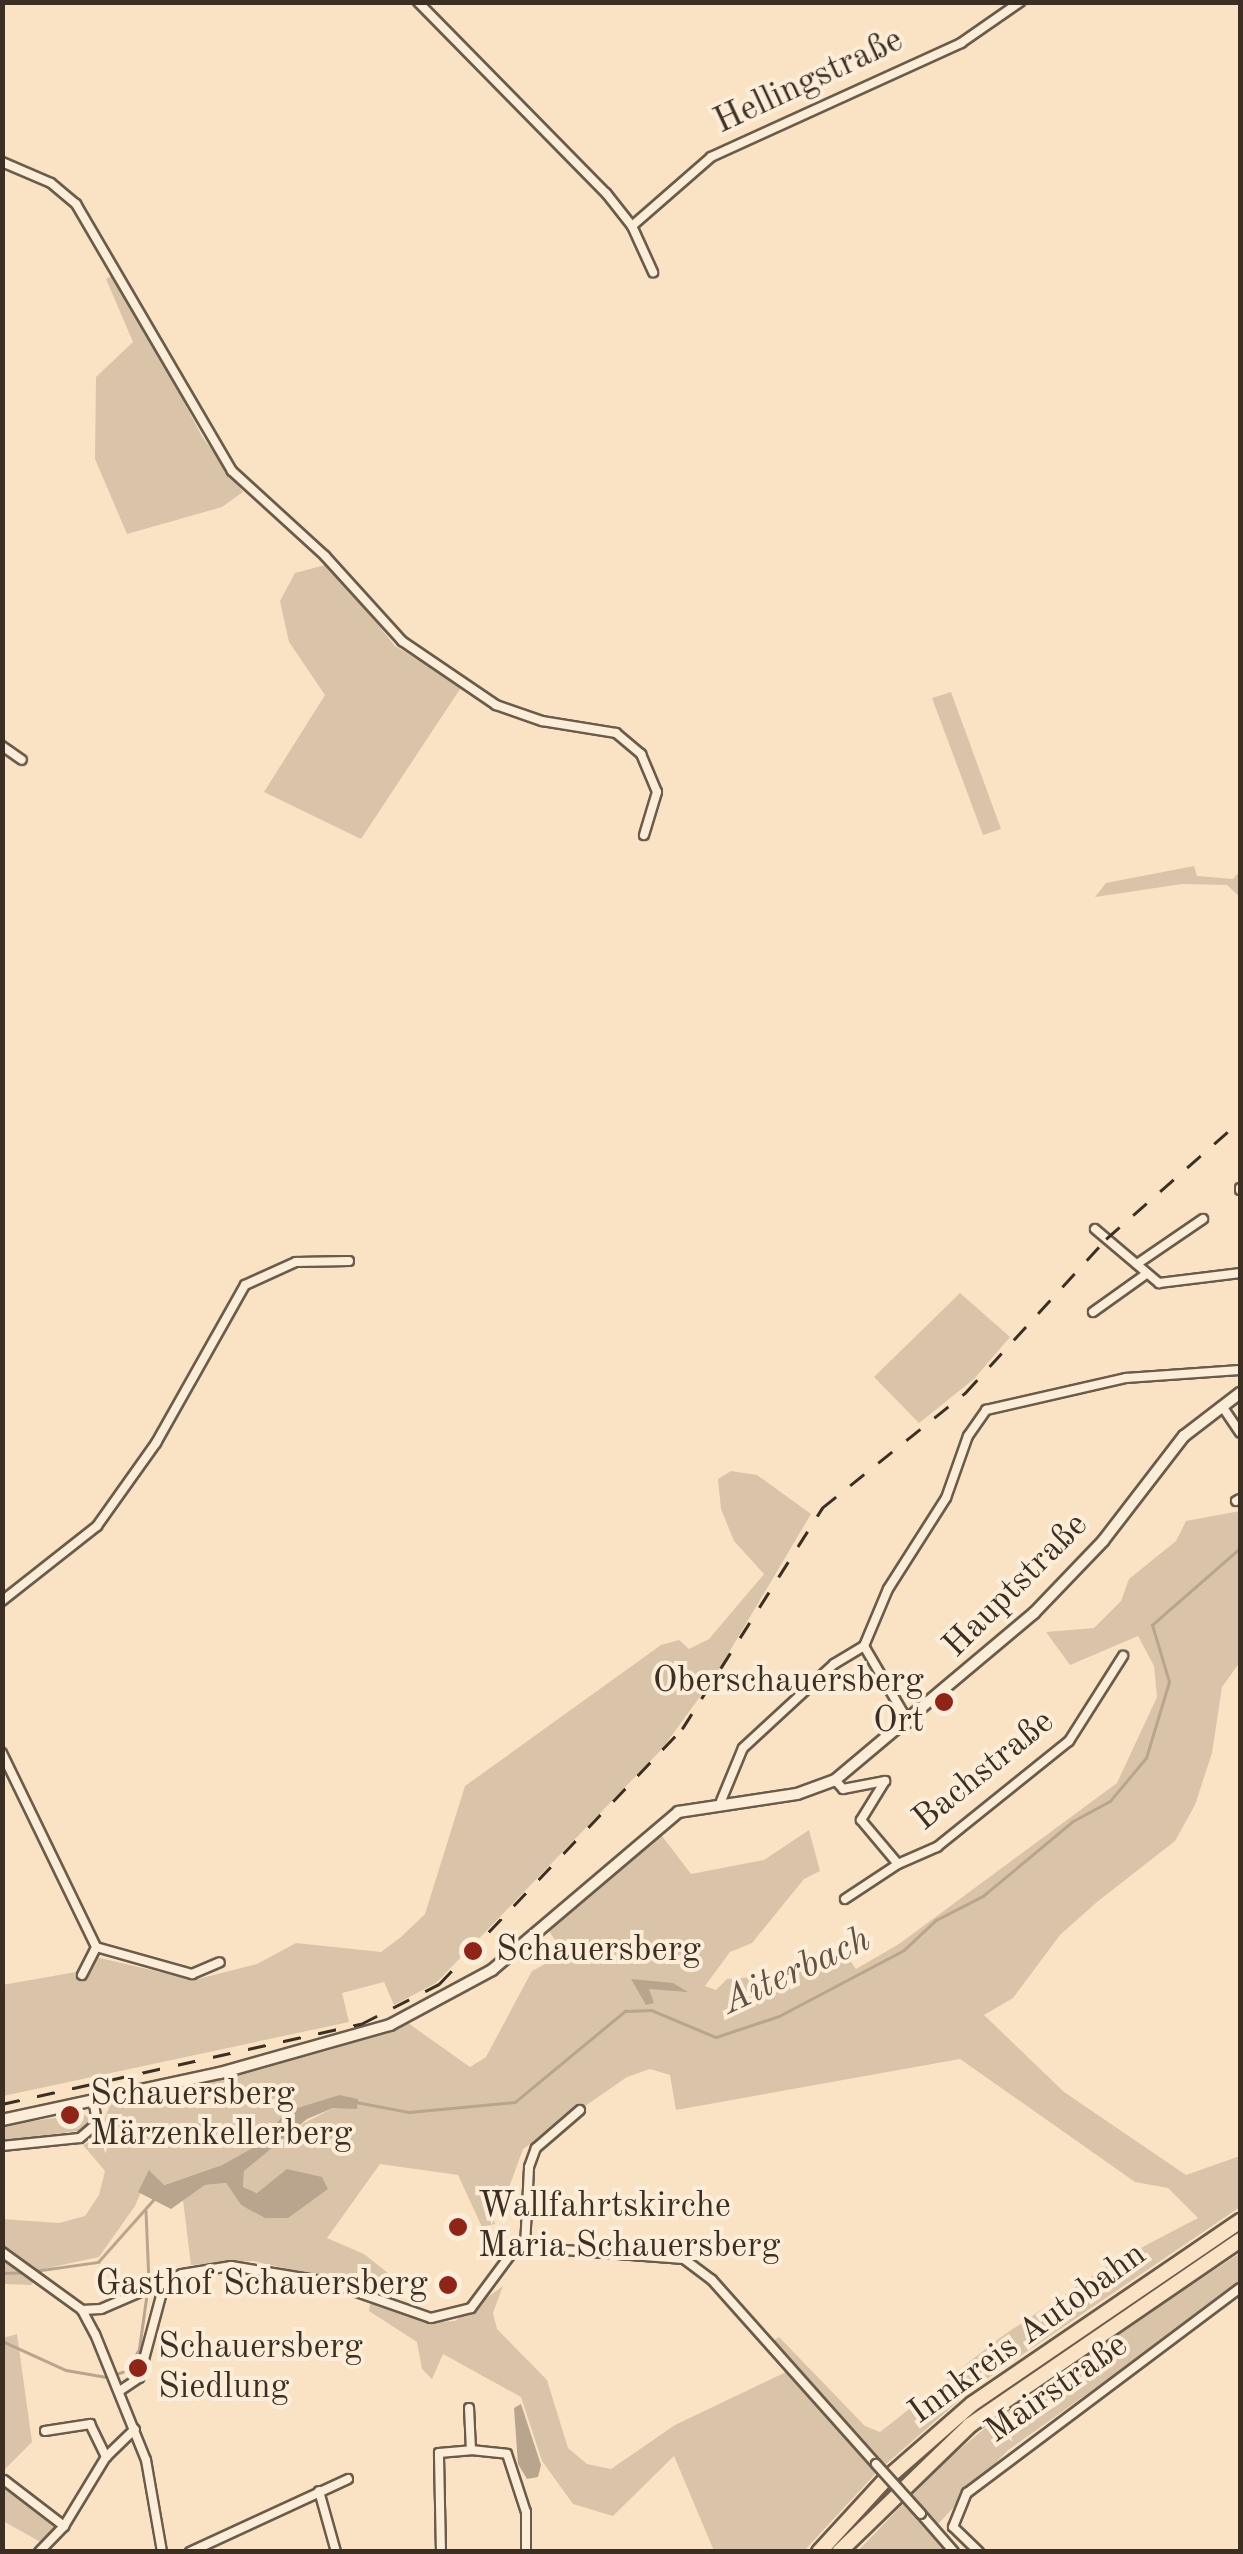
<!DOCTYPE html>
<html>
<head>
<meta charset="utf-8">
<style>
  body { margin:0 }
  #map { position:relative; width:1243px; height:2554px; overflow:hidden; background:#fae3c4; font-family:"Old Standard TT",serif }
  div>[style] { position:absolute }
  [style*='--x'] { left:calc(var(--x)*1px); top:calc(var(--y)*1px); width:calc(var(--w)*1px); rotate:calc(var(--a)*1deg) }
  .green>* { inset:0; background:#dac4a9 }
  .water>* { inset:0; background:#b9a58d }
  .stream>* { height:2.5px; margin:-1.25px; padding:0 1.25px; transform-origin:1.25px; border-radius:1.25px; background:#b9a58d }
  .roads { filter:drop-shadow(2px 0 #6b5b4b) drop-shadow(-2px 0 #6b5b4b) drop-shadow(0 2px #6b5b4b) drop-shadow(0 -2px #6b5b4b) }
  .minor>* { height:8px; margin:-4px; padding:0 4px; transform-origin:4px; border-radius:4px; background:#fcedd9 }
  .secondary>* { height:10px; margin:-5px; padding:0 5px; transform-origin:5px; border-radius:5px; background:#fcedd9 }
  .motorway>* { height:14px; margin:-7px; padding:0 7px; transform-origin:7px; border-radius:7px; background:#fae3c4 }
  .rail>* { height:2.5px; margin-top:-1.25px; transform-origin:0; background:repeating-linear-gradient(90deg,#3b2e23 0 18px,transparent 0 36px) }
  .bridges { filter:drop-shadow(2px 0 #6b5b4b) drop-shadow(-2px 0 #6b5b4b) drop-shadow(0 2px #6b5b4b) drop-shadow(0 -2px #6b5b4b) }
  .minor-bridge>* { height:8px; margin:-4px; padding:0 4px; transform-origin:4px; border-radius:4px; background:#fcedd9 }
  .dots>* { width:28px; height:28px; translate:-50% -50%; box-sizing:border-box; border:5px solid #fcedd9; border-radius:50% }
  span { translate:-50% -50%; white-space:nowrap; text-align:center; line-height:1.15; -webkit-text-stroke:8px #fcedd9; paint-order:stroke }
  .street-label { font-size:35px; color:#3b2e23 }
  .poi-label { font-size:35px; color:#3b2e23 }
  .right { translate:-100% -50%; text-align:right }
  .left { translate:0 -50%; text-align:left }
  .water-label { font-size:38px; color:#615243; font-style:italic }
  .frame { position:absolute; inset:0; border:5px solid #3b2e23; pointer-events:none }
</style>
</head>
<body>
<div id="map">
  <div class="green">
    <div style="clip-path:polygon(115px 274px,203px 438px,243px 492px,222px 507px,127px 534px,95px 459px,96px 377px,133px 342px,106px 279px)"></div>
    <div style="clip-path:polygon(329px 564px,395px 646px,462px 686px,361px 839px,264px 792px,325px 695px,289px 642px,280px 601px,295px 573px)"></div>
    <div style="clip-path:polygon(951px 692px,1001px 829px,983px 835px,932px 698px)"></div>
    <div style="clip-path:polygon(1194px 866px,1197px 876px,1233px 879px,1240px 871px,1240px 897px,1227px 885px,1182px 884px,1095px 897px,1106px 883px)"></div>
    <div style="clip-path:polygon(960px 1293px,1010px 1337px,974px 1379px,919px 1423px,874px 1377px)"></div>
    <div style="clip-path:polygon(731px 1471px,757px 1475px,811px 1514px,715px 1676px,662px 1749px,436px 1983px,394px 2005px,384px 1982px,342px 1993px,349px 2022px,3px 2096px,2px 1985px,76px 1972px,85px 1976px,96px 1957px,194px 1980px,257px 1964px,296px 1943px,381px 1952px,401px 1937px,425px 1914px,465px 1786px,661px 1645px,679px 1640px,689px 1649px,709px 1639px,764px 1574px,734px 1541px,721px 1509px,718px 1479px)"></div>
    <div style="clip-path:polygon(1240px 1511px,1240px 1662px,1222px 1687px,1212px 1753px,1195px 1805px,1175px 1841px,1097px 1902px,1060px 1935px,1013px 1998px,984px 2015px,1064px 2092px,1186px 2175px,1240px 2156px,1240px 2207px,972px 2389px,885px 2465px,773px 2341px,779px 2337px,865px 2426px,880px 2432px,1001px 2337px,1110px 2264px,1198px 2218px,1168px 2188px,1135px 2182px,960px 2059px,676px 2110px,670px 2075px,650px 2069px,627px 2077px,523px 2149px,507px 2193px,490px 2201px,495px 2224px,482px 2227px,458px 2175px,380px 2164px,327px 2238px,364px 2254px,393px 2277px,388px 2292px,253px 2261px,191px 2265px,183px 2200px,205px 2185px,226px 2183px,241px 2205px,328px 2189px,321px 2177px,258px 2193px,243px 2187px,244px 2171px,283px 2134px,333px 2108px,339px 2095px,287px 2111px,258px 2145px,222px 2165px,163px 2185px,150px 2171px,135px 2206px,99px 2257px,43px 2269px,31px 2285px,3px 2284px,2px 2219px,59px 2223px,85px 2216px,99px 2195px,105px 2171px,83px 2145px,98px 2138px,110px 2104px,330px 2050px,408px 2023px,470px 2067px,486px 2057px,532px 1971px,564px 1954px,549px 1931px,659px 1832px,691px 1874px,764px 1860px,809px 1830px,820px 1871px,804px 1879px,752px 1943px,730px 1952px,705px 1986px,716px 1990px,727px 1979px,779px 1975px,843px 1950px,856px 1969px,899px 1944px,1117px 1783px,1157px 1697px,1154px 1666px,1138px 1636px,1070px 1665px,1046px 1632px,1094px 1628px,1121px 1601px,1129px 1579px,1176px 1541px,1186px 1521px)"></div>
    <div style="clip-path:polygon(84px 2114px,91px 2121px,85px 2130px,3px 2141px,3px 2125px)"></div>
    <div style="clip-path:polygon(1240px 2253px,1240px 2285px,1007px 2451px,938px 2524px,909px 2491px,1030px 2391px)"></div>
    <div style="clip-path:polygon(503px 2286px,493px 2313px,497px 2329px,547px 2380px,568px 2448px,587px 2464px,611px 2469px,675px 2425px,788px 2371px,877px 2472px,804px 2551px,714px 2551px,674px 2456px,613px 2516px,573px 2504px,542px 2461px,521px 2397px,443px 2354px,432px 2379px,422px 2369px,417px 2342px,369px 2311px,371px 2299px,437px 2322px,455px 2321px)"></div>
    <div style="clip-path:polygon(17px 2334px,32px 2442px,3px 2471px,3px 2338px)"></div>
    <div style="clip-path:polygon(2px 2482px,56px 2526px,44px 2544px,3px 2521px)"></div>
    <div style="clip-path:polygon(904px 2503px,949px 2551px,858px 2551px)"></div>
  </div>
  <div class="water">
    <div style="clip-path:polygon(631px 1979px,673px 1983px,688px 1992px,649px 1989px,654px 2003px,646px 2005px)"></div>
    <div style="clip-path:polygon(339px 2095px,358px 2099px,357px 2109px,333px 2108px,307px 2119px,244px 2171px,243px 2187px,257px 2193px,287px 2169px,322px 2177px,328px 2189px,288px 2218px,265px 2218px,241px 2205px,226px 2183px,205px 2185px,171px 2209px,138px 2192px,149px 2170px,164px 2185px,222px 2165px,258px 2145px,287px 2111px)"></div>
    <div style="clip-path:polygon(521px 2404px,541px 2465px,538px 2477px,527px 2479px,518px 2464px,514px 2408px)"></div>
  </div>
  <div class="stream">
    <div style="--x:356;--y:2102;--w:54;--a:10.7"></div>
    <div style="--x:409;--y:2112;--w:106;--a:-5.4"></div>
    <div style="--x:515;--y:2102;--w:143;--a:-39.6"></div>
    <div style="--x:625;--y:2011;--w:26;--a:-2"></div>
    <div style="--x:651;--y:2010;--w:70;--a:22.6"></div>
    <div style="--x:716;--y:2037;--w:66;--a:-18.4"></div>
    <div style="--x:779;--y:2016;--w:141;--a:-27.8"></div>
    <div style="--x:904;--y:1950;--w:44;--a:-43.2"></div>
    <div style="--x:936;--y:1920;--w:53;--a:-27.1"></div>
    <div style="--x:983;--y:1896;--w:117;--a:-39.8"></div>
    <div style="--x:1073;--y:1821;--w:42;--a:-28.4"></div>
    <div style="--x:1110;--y:1801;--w:56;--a:-50.1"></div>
    <div style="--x:1146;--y:1758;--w:79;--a:-73.2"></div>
    <div style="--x:1169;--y:1682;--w:59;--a:-106.6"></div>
    <div style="--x:1152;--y:1625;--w:117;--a:-41.2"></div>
    <div style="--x:146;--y:2211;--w:72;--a:87.6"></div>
    <div style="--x:34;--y:2271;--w:65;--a:-8"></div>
    <div style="--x:98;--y:2262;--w:86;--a:-48.3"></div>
    <div style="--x:2;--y:2273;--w:24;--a:-2"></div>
    <div style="--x:2;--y:2341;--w:70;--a:24.4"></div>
    <div style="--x:66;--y:2370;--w:42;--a:9.7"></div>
    <div style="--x:107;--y:2377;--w:20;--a:-18"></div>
    <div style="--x:126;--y:2371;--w:26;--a:-59"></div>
    <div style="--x:139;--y:2349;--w:59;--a:-82.1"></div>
  </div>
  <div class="roads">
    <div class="minor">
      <div style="--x:418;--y:2;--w:268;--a:45.5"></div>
      <div style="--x:606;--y:193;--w:42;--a:51.8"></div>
      <div style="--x:632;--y:226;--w:51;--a:65.5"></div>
      <div style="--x:2;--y:162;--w:53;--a:23.2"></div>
      <div style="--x:51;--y:183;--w:33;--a:40"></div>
      <div style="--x:76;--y:204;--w:309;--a:59.7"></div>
      <div style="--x:232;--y:471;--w:126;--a:42.4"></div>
      <div style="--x:325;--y:556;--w:115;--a:47.8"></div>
      <div style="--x:402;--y:641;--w:114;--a:34.2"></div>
      <div style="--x:496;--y:705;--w:49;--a:19.2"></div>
      <div style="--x:542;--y:721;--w:75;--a:9.2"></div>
      <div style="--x:616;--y:733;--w:33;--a:40"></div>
      <div style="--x:641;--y:754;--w:41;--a:67.2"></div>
      <div style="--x:657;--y:792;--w:45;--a:106.8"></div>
      <div style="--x:632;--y:226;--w:105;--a:-41.1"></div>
      <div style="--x:711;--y:157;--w:275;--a:-24.5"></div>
      <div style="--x:961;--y:43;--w:72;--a:-34.8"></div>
      <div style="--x:2;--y:746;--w:24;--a:35"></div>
      <div style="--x:1240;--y:1188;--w:2;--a:90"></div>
      <div style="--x:1095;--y:1229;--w:84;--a:40.2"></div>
      <div style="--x:1159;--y:1283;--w:82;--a:-7"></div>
      <div style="--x:1137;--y:1264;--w:80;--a:-34.3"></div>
      <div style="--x:1093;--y:1312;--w:65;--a:-35.6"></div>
      <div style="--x:1222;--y:1406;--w:32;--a:56"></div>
      <div style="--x:1236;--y:1501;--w:4;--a:-27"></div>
      <div style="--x:2;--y:1601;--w:121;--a:-38.3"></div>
      <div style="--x:97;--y:1526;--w:102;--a:-54.6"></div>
      <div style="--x:156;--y:1443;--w:181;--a:-60.6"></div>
      <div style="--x:245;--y:1285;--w:56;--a:-24.3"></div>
      <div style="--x:296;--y:1262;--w:53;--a:-1.1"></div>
      <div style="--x:864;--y:1646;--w:89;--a:59.7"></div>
      <div style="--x:2;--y:1753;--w:216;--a:64.1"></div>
      <div style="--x:835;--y:1780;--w:12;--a:48"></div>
      <div style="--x:843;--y:1789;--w:43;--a:-10.8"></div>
      <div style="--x:885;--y:1781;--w:46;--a:121.6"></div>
      <div style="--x:861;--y:1820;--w:57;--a:49.9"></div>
      <div style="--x:721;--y:1801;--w:57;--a:-67.5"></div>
      <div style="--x:743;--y:1748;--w:124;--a:-42.7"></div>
      <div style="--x:834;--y:1664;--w:35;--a:-31"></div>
      <div style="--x:864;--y:1646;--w:62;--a:-67.2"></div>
      <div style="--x:888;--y:1589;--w:108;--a:-57.5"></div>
      <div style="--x:946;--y:1498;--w:66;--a:-70.5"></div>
      <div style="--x:968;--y:1436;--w:32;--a:-55"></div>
      <div style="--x:986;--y:1410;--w:144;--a:-12.9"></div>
      <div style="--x:1126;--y:1378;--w:114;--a:-4"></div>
      <div style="--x:845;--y:1899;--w:64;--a:-33.4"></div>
      <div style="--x:898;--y:1864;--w:43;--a:-23.6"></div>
      <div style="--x:937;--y:1847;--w:169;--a:-38.8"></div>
      <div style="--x:1069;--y:1741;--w:101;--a:-57.6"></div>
      <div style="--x:96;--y:1947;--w:100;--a:15.7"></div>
      <div style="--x:192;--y:1974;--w:30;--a:-23"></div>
      <div style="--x:82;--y:1975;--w:31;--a:-63"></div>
      <div style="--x:2;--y:2146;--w:78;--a:-5.9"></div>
      <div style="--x:80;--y:2138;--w:23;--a:-41"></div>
      <div style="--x:97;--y:2123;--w:20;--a:-99"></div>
      <div style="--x:525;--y:2247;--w:80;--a:-87.1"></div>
      <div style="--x:529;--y:2167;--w:20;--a:-70"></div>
      <div style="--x:536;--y:2148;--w:58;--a:-40.8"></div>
      <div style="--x:2;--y:2252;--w:99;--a:35.9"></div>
      <div style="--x:82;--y:2310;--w:27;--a:62"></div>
      <div style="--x:95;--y:2334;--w:136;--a:68"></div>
      <div style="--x:146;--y:2460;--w:93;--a:80.1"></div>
      <div style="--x:82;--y:2310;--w:19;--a:-3"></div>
      <div style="--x:101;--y:2309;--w:88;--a:-23.4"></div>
      <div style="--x:182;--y:2274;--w:50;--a:-9.3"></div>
      <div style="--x:231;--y:2266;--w:98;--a:9.4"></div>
      <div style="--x:328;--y:2282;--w:109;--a:19.3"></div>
      <div style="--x:431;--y:2318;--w:41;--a:-14"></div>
      <div style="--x:471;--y:2308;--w:72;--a:-53.4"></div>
      <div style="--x:514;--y:2250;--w:11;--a:-15"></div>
      <div style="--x:525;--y:2247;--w:159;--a:4.3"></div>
      <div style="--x:684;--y:2259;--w:35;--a:37"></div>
      <div style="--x:712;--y:2280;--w:246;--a:48.3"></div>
      <div style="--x:121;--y:2390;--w:22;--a:-34"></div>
      <div style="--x:139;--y:2378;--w:100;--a:-75"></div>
      <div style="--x:45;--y:2431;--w:46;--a:-8.8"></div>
      <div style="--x:90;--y:2424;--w:37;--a:64"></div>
      <div style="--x:471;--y:2450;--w:36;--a:6"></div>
      <div style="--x:507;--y:2454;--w:61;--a:71.9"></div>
      <div style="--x:526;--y:2512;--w:40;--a:90"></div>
      <div style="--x:4;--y:2480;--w:76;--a:37.5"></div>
      <div style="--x:319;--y:2491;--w:63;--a:74.4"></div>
      <div style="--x:921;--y:2514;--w:50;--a:49"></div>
      <div style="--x:39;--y:2552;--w:36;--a:-46"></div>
      <div style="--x:64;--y:2526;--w:81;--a:-58.7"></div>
      <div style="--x:106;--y:2457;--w:40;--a:-44"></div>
      <div style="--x:190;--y:2552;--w:174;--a:-24.8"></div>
      <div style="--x:441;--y:2552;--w:99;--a:-91.2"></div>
      <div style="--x:439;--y:2453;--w:32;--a:-5"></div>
      <div style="--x:471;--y:2450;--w:42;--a:-92.7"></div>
      <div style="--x:979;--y:2552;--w:36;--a:-136"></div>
      <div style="--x:953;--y:2527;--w:37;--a:-68"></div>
      <div style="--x:967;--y:2493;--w:341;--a:-36.9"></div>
    </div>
    <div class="secondary">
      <div style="--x:2;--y:2120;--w:223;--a:-12.2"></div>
      <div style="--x:220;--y:2073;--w:177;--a:-15.8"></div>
      <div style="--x:390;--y:2025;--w:116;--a:-28.3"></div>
      <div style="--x:492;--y:1970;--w:244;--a:-40.3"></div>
      <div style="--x:678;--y:1812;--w:120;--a:-8.6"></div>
      <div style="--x:797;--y:1794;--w:40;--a:-20.2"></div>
      <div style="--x:835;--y:1780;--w:260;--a:-40"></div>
      <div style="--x:1034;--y:1613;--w:100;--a:-46.2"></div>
      <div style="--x:1103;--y:1541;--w:133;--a:-52.4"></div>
      <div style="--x:1184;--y:1436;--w:71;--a:-37.5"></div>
    </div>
    <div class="motorway">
      <div style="--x:819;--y:2552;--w:96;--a:-47.5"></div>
      <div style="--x:884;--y:2481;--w:117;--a:-41.2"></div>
      <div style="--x:972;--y:2404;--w:325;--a:-34.3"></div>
      <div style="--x:839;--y:2552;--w:182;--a:-44.1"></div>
      <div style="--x:970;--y:2425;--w:327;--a:-34.4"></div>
    </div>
  </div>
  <div class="rail">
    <div style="--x:2;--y:2104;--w:368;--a:-12.6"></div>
    <div style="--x:361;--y:2024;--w:88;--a:-27.1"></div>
    <div style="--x:439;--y:1984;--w:352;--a:-46.4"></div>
    <div style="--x:682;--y:1729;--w:262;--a:-57.6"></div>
    <div style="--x:822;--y:1508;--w:184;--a:-38.8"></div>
    <div style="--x:965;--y:1393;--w:209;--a:-47.5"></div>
    <div style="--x:1106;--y:1239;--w:179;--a:-41.4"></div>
  </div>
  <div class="bridges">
    <div class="minor-bridge">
      <div style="--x:876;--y:2464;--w:67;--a:48"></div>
    </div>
  </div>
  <div class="dots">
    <div style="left:944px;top:1702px;background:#8f2418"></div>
    <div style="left:473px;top:1951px;background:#8f2418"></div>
    <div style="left:70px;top:2115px;background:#8f2418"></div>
    <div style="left:458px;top:2227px;background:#8f2418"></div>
    <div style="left:448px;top:2285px;background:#8f2418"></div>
    <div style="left:138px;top:2368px;background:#8f2418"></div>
  </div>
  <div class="street-label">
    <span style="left:809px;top:82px;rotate:-25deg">Hellingstraße</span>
    <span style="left:1016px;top:1586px;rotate:-45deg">Hauptstraße</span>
    <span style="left:984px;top:1771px;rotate:-39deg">Bachstraße</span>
    <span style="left:1028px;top:2334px;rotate:-36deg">Innkreis Autobahn</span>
    <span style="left:1057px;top:2389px;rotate:-35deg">Mairstraße</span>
  </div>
  <div class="poi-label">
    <span class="right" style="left:924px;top:1702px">Oberschauersberg<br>Ort</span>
    <span class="left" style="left:496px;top:1951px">Schauersberg</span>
    <span class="left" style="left:90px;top:2115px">Schauersberg<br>Märzenkellerberg</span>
    <span class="left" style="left:478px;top:2227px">Wallfahrtskirche<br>Maria Schauersberg</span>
    <span class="right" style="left:428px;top:2285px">Gasthof Schauersberg</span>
    <span class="left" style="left:158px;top:2368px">Schauersberg<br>Siedlung</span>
  </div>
  <div class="water-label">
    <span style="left:797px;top:1972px;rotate:-25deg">Aiterbach</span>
  </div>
  <div class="frame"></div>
</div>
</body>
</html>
